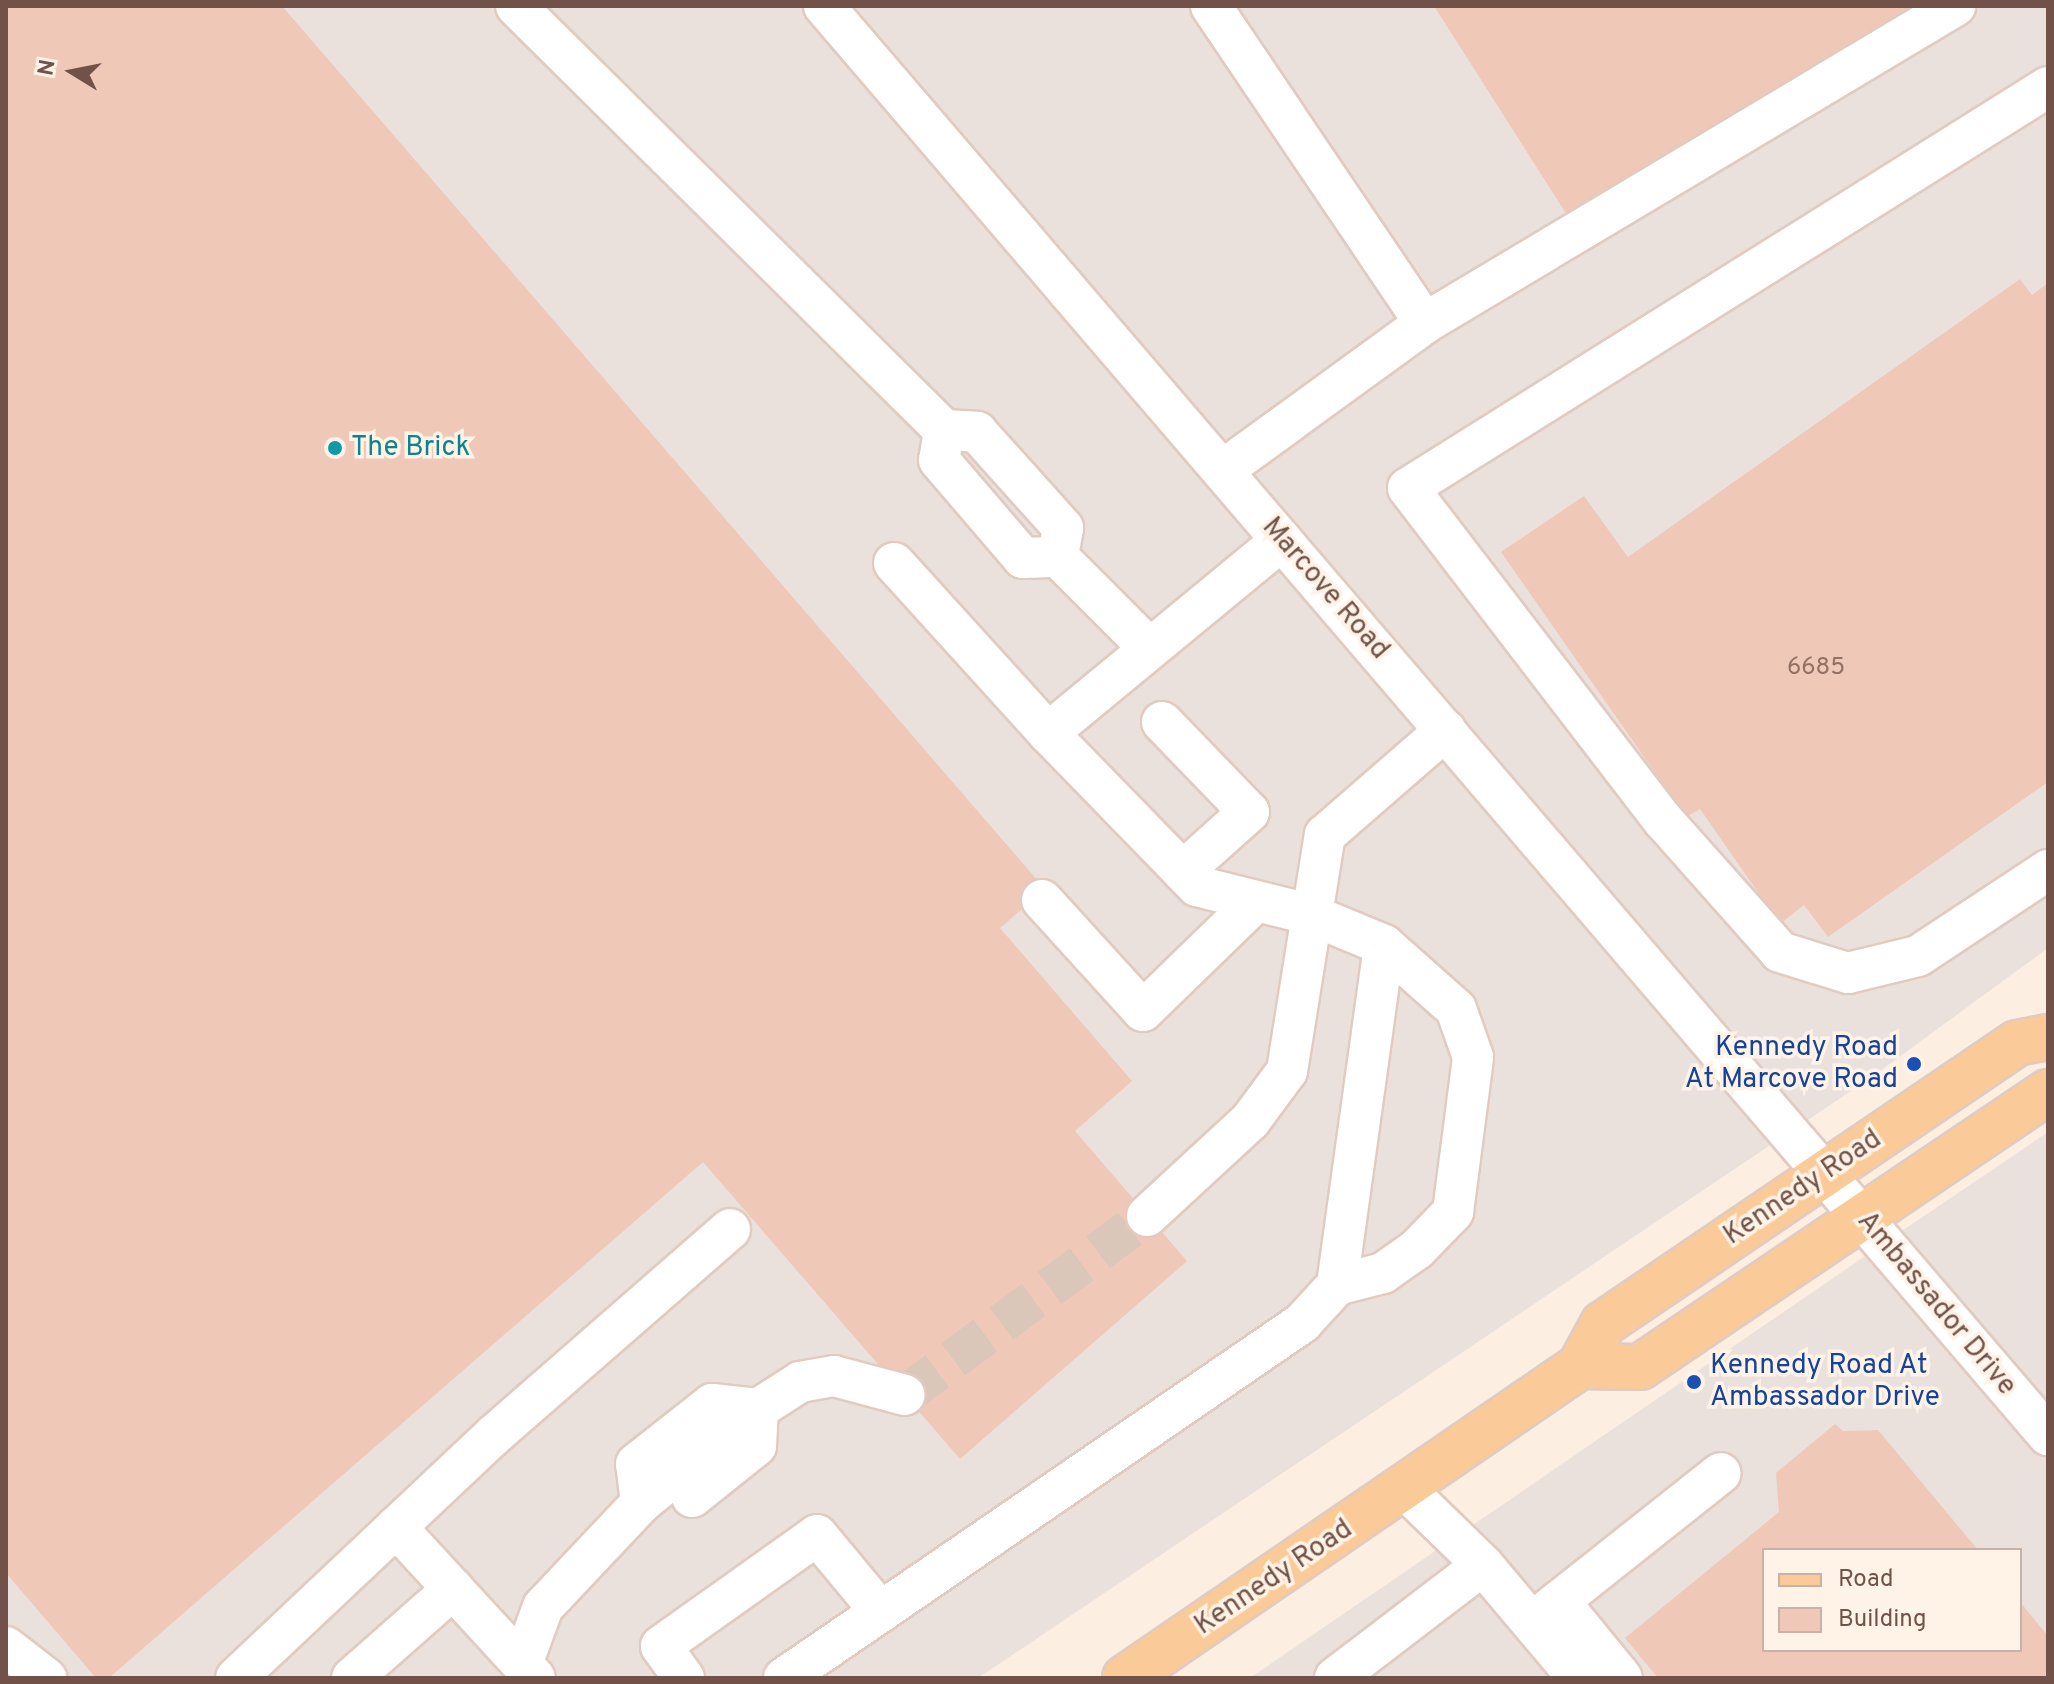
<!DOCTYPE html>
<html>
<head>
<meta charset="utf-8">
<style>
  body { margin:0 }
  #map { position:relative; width:2054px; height:1684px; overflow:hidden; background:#fceee0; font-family:Overpass,sans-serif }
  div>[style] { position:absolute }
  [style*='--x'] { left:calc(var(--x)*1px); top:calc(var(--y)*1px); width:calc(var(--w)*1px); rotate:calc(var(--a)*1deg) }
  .industrial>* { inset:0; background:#eae1dc }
  .building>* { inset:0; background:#f0c8b8 }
  .minor-tunnel>* { height:40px; margin-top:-20px; transform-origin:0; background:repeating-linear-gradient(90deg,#dac7ba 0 40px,transparent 0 60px) }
  .roads { filter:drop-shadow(2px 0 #e1cbc0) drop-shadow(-2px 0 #e1cbc0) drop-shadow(0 2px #e1cbc0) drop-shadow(0 -2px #e1cbc0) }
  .minor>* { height:40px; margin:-20px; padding:0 20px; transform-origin:20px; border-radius:20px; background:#fff }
  .major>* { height:44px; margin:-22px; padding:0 22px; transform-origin:22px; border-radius:22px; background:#facb99 }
  .dots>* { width:22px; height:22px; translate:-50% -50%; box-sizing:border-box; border:4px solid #fff2e6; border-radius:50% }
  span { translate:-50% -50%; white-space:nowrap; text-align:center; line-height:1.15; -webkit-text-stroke:7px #fff2e6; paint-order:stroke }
  .number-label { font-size:24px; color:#927064 }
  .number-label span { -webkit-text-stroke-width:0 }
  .culture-label { font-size:28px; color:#0d838f }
  .left { translate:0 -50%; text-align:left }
  .street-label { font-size:28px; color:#725248 }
  .transit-label { font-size:28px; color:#164399 }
  .right { translate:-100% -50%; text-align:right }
  .frame { position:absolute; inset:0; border:8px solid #725248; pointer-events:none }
  .legend { position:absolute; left:1762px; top:1548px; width:260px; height:104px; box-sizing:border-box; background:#fff2e6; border:2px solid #c7b2a7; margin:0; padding:10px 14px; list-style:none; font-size:24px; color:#725248 }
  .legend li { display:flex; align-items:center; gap:16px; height:40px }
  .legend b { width:40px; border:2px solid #c7b2a7 }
  .north { position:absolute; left:32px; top:32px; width:80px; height:80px; -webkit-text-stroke:6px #fff2e6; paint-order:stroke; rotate:280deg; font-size:22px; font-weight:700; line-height:32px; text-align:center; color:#725248 }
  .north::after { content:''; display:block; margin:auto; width:28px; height:36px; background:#725248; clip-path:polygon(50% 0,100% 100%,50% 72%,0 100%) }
</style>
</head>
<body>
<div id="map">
  <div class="industrial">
    <div style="clip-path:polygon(6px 6px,2048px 6px,2048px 948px,1876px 1074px,978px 1678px,6px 1678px)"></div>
    <div style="clip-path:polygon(evenodd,2048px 1132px,2048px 1678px,1250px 1678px,1874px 1250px,2048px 1132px,1764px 1550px,2020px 1550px,2020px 1650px,1764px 1650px,1764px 1550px)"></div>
  </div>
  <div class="building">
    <div style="clip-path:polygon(6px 6px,282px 6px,1045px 889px,1000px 928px,1132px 1081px,1075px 1131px,1187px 1261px,960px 1459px,703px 1162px,109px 1678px,96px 1678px,6px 1573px)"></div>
    <div style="clip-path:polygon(1434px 6px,1911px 6px,1567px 215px)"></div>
    <div style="clip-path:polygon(2020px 279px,2032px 295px,2048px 283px,2048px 782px,1828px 937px,1804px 905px,1780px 924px,1700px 809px,1686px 817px,1501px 552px,1584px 496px,1628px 557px)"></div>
    <div style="clip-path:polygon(1835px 1424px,1843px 1431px,1878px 1430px,1978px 1550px,1764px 1550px,1764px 1650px,2020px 1650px,2020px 1602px,2048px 1636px,2048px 1678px,1658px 1678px,1625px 1638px,1779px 1512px,1776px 1473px)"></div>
  </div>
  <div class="minor-tunnel">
    <div style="--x:905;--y:1395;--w:301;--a:-36.5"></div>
  </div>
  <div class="roads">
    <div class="minor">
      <div style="--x:516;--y:6;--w:602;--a:44.73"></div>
      <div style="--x:944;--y:430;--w:33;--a:3"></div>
      <div style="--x:977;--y:432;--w:129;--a:48.1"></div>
      <div style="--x:1063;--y:528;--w:29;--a:100"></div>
      <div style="--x:824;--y:6;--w:1882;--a:49.42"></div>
      <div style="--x:1211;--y:6;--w:382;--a:56"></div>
      <div style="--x:2048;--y:87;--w:755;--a:147.93"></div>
      <div style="--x:1408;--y:488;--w:419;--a:52.5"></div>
      <div style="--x:1663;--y:820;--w:176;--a:48.4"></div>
      <div style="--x:1780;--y:952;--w:71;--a:17.2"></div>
      <div style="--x:1848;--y:973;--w:72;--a:-13.7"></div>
      <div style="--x:1918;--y:956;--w:156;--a:-33.5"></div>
      <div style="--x:944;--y:430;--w:30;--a:99"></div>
      <div style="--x:939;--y:460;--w:129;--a:49.4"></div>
      <div style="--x:1023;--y:558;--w:35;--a:-2"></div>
      <div style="--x:1058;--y:557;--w:130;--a:45"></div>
      <div style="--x:1223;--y:470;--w:250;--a:-36"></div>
      <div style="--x:1425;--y:323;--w:618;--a:-30.88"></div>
      <div style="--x:894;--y:563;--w:229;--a:47.8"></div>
      <div style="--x:1162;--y:722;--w:125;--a:46"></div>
      <div style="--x:1249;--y:812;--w:89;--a:138.2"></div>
      <div style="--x:1042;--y:900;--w:150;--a:47.7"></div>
      <div style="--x:1143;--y:1011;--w:153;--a:-44.2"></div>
      <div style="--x:1147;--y:1216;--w:140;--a:-42.7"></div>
      <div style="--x:1250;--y:1121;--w:62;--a:-53.5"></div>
      <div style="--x:1287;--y:1071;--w:239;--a:-80.9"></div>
      <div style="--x:1325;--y:835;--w:160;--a:-41"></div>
      <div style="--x:1337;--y:1285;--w:343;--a:-82.1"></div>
      <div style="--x:1406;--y:1490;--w:107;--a:44.2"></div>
      <div style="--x:1483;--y:1565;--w:148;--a:49.9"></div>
      <div style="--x:692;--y:1497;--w:82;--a:-38.6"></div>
      <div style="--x:756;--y:1446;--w:37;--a:-87"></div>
      <div style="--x:641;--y:1503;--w:39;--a:-97"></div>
      <div style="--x:636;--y:1464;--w:97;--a:-38.3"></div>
      <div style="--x:712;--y:1404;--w:46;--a:6.2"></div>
      <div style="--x:396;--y:1527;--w:205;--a:47.4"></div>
      <div style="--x:1559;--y:1601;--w:99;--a:50.7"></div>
      <div style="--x:1534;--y:1621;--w:238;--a:-38.4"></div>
      <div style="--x:6;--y:1647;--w:51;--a:37.8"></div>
      <div style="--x:522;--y:1664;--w:61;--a:-69.8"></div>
      <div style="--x:543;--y:1607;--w:143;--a:-46.7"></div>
      <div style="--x:641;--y:1503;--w:150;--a:-38.8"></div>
      <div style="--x:758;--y:1409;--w:50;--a:-32.7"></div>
      <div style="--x:800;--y:1382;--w:35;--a:-10"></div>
      <div style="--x:834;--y:1376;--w:73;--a:15"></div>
      <div style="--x:236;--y:1678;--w:354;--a:-43.3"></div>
      <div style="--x:494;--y:1435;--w:313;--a:-41.1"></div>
      <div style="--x:352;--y:1678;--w:135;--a:-41.4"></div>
      <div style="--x:684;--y:1678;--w:39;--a:-126"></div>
      <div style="--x:661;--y:1646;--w:191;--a:-35.4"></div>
      <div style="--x:817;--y:1535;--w:100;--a:50.3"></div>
      <div style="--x:784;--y:1678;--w:628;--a:-34.42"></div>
      <div style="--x:1302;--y:1323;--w:52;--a:-47.4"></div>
      <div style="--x:1337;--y:1285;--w:48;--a:-14.6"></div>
      <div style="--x:1383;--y:1273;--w:42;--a:-35.2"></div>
      <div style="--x:1417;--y:1249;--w:52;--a:-45.8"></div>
      <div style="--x:1453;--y:1212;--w:156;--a:-82.6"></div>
      <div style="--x:1473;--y:1057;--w:51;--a:-109.5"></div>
      <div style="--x:1456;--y:1009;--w:96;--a:-138.4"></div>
      <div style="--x:1384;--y:945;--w:81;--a:-157.5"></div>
      <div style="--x:1309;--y:914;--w:115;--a:-166"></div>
      <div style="--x:1197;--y:886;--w:214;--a:-134.2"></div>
      <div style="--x:1048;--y:733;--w:303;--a:-39.5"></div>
      <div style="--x:1335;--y:1678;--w:186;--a:-37.4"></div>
    </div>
    <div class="major">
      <div style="--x:1580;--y:1366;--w:60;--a:1"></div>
      <div style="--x:1640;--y:1367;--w:492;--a:-34"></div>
      <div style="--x:1125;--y:1678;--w:552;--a:-34.44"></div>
      <div style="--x:1580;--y:1366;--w:48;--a:-61.3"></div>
      <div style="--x:1603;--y:1324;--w:500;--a:-34.17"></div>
      <div style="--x:2017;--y:1043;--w:32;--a:-11"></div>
    </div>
  </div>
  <div class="dots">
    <div style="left:335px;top:448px;background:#0f9aa8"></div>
    <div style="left:1914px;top:1064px;background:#1a4fb4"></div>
    <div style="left:1694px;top:1382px;background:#1a4fb4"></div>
  </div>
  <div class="number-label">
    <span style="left:1816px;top:669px">6685</span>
  </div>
  <div class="culture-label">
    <span class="left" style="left:351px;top:448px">The Brick</span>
  </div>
  <div class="street-label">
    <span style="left:1325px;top:589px;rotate:49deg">Marcove Road</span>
    <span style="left:1803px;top:1188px;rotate:-34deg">Kennedy Road</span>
    <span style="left:1936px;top:1304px;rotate:50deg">Ambassador Drive</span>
    <span style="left:1274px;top:1578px;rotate:-34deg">Kennedy Road</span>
  </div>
  <div class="transit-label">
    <span class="right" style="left:1898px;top:1064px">Kennedy Road<br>At Marcove Road</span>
    <span class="left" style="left:1710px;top:1382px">Kennedy Road At<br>Ambassador Drive</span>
  </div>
  <div class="frame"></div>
  <ul class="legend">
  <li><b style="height:10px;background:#facb99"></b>Road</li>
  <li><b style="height:22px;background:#f0c8b8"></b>Building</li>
  </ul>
  <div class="north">N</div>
</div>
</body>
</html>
